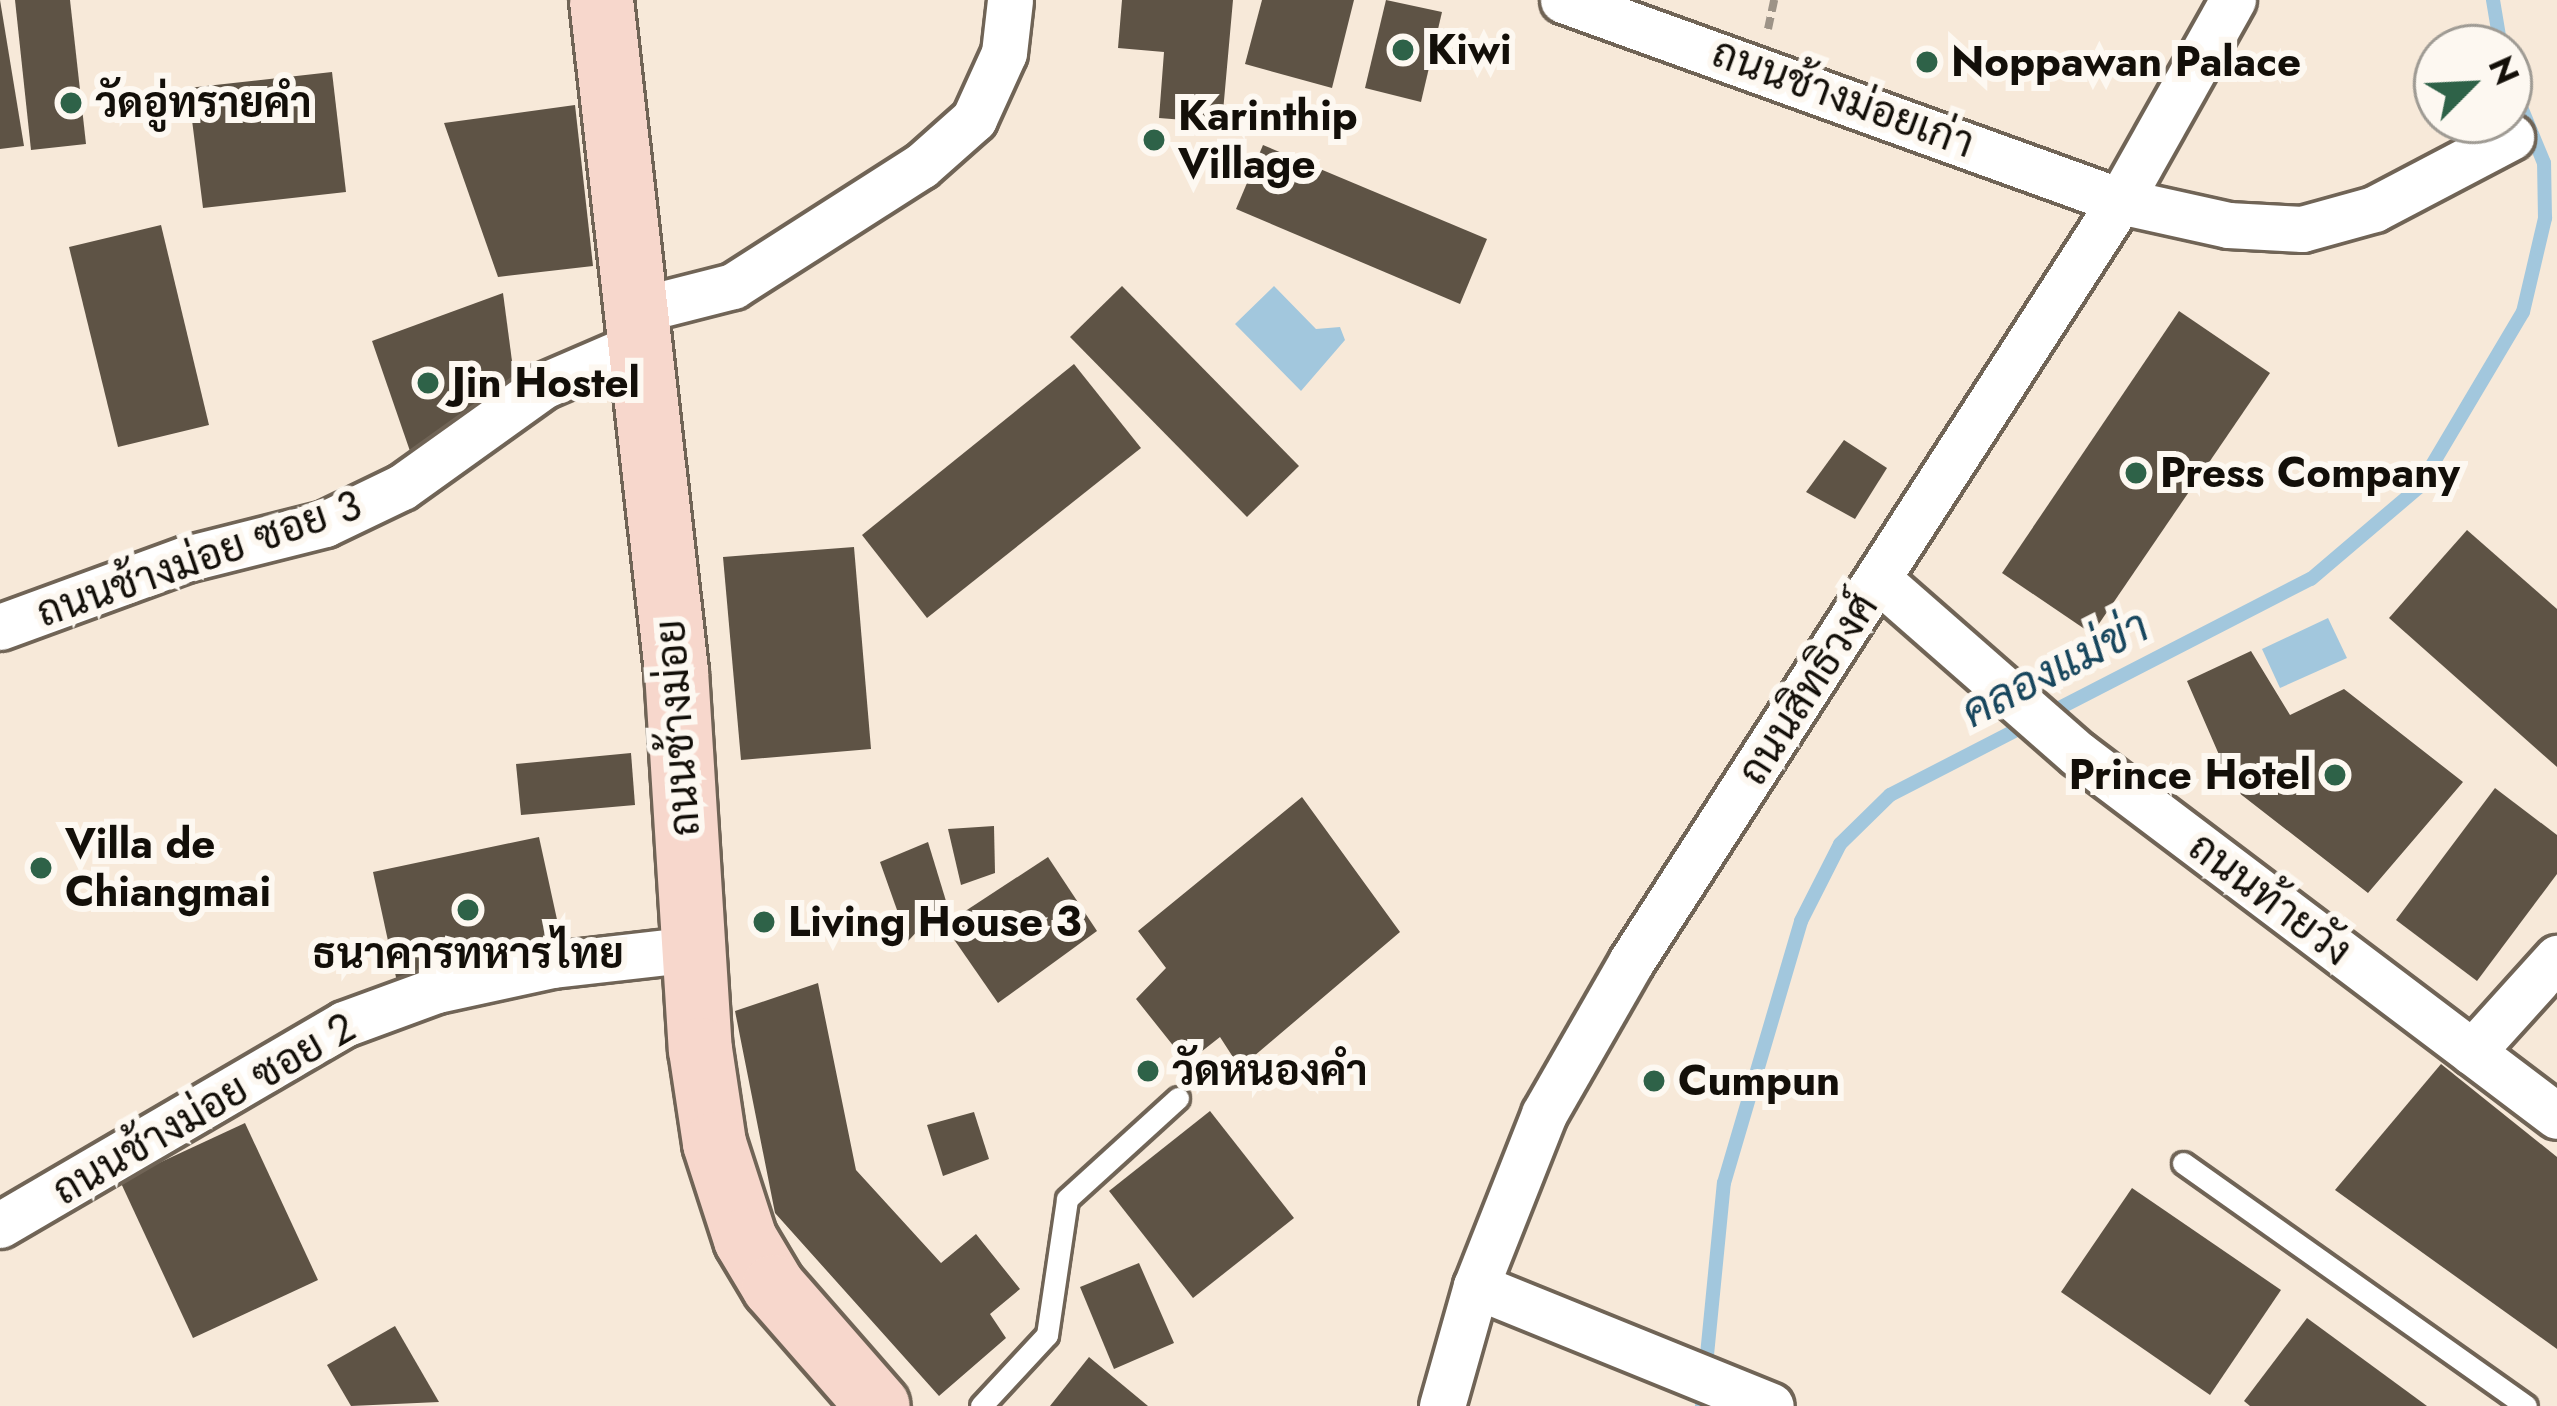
<!DOCTYPE html>
<html>
<head>
<meta charset="utf-8">
<style>
  body { margin:0 }
  #map { position:relative; width:2557px; height:1406px; overflow:hidden; background:#f7e9d9; font-family:Jost,Sarabun,sans-serif }
  div>[style] { position:absolute }
  [style*='--x'] { left:calc(var(--x)*1px); top:calc(var(--y)*1px); width:calc(var(--w)*1px); rotate:calc(var(--a)*1deg) }
  .water>* { inset:0; background:#a2c7dd }
  .stream>* { height:14px; margin:-7px; padding:0 7px; transform-origin:7px; border-radius:7px; background:#a2c7dd }
  .building>* { inset:0; background:#5e5345 }
  .path>* { height:8px; margin-top:-4px; transform-origin:0; background:repeating-linear-gradient(90deg,#9d9387 0 12px,transparent 0 18px) }
  .roads { filter:drop-shadow(3px 0 #706456) drop-shadow(-3px 0 #706456) drop-shadow(0 3px #706456) drop-shadow(0 -3px #706456) }
  .lane>* { height:21px; margin:-10.5px; padding:0 10.5px; transform-origin:10.5px; border-radius:10.5px; background:#fff }
  .street>* { height:45px; margin:-22.5px; padding:0 22.5px; transform-origin:22.5px; border-radius:22.5px; background:#fff }
  .secondary>* { height:63px; margin:-31.5px; padding:0 31.5px; transform-origin:31.5px; border-radius:31.5px; background:#f7d7cc }
  .dots>* { width:33px; height:33px; translate:-50% -50%; box-sizing:border-box; border:6px solid #fdf8f1; border-radius:50% }
  span { translate:-50% -50%; white-space:nowrap; text-align:center; line-height:1.15; -webkit-text-stroke:12px #fdf8f1; paint-order:stroke }
  .poi-label { font-size:42px; color:#130f09; font-weight:700 }
  .left { translate:0 -50%; text-align:left }
  .right { translate:-100% -50%; text-align:right }
  .street-label { font-size:42px; color:#130f09 }
  .water-label { font-size:45px; color:#17465d; font-style:italic }
  .north { position:absolute; left:2413px; top:24px; width:120px; height:120px; box-sizing:border-box; background:#fdf8f1; border:3px solid #9f9b94; border-radius:50%; rotate:66deg; font-size:33px; font-weight:700; line-height:48px; text-align:center; color:#130f09 }
  .north::after { content:''; display:block; margin:auto; width:42px; height:54px; background:#2e6248; clip-path:polygon(50% 0,100% 100%,50% 72%,0 100%) }
</style>
</head>
<body>
<div id="map">
  <div class="water">
    <div style="clip-path:polygon(1274px 286px,1316px 329px,1340px 327px,1345px 340px,1301px 391px,1235px 324px)"></div>
    <div style="clip-path:polygon(2328px 618px,2347px 658px,2280px 688px,2262px 649px)"></div>
  </div>
  <div class="stream">
    <div style="--x:2493;--y:0;--w:49;--a:80.5"></div>
    <div style="--x:1702;--y:1406;--w:224;--a:-84.4"></div>
    <div style="--x:1724;--y:1183;--w:273;--a:-73.6"></div>
    <div style="--x:1801;--y:921;--w:86;--a:-63.1"></div>
    <div style="--x:1840;--y:844;--w:70;--a:-44.4"></div>
    <div style="--x:1890;--y:795;--w:473;--a:-27.2"></div>
    <div style="--x:2311;--y:579;--w:142;--a:-40.4"></div>
    <div style="--x:2419;--y:487;--w:204;--a:-59.3"></div>
    <div style="--x:2523;--y:312;--w:97;--a:-76.8"></div>
    <div style="--x:2545;--y:218;--w:55;--a:-91"></div>
    <div style="--x:2544;--y:163;--w:92;--a:-112.4"></div>
  </div>
  <div class="building">
    <div style="clip-path:polygon(0 0,24px 146px,0 149px)"></div>
    <div style="clip-path:polygon(15px 0,70px 0,86px 144px,31px 150px)"></div>
    <div style="clip-path:polygon(1122px 0,1233px 0,1222px 123px,1159px 118px,1164px 52px,1118px 48px)"></div>
    <div style="clip-path:polygon(1262px 0,1354px 0,1332px 88px,1245px 64px)"></div>
    <div style="clip-path:polygon(1386px 0,1442px 12px,1421px 102px,1365px 88px)"></div>
    <div style="clip-path:polygon(332px 72px,346px 192px,203px 208px,188px 88px)"></div>
    <div style="clip-path:polygon(575px 105px,593px 266px,498px 277px,444px 123px)"></div>
    <div style="clip-path:polygon(1263px 145px,1487px 239px,1460px 304px,1236px 209px)"></div>
    <div style="clip-path:polygon(161px 225px,209px 425px,118px 447px,69px 247px)"></div>
    <div style="clip-path:polygon(1122px 286px,1299px 466px,1247px 517px,1070px 337px)"></div>
    <div style="clip-path:polygon(503px 293px,517px 399px,411px 454px,372px 341px)"></div>
    <div style="clip-path:polygon(2179px 311px,2270px 373px,2092px 634px,2002px 573px)"></div>
    <div style="clip-path:polygon(1074px 364px,1141px 448px,927px 618px,862px 535px)"></div>
    <div style="clip-path:polygon(1844px 440px,1887px 468px,1855px 519px,1806px 492px)"></div>
    <div style="clip-path:polygon(2467px 530px,2557px 609px,2557px 767px,2389px 618px)"></div>
    <div style="clip-path:polygon(854px 547px,871px 749px,741px 760px,723px 557px)"></div>
    <div style="clip-path:polygon(2251px 651px,2290px 715px,2344px 689px,2463px 782px,2368px 893px,2207px 768px,2220px 757px,2187px 681px)"></div>
    <div style="clip-path:polygon(631px 753px,635px 805px,521px 815px,516px 764px)"></div>
    <div style="clip-path:polygon(2495px 788px,2557px 835px,2557px 874px,2477px 981px,2396px 920px)"></div>
    <div style="clip-path:polygon(1302px 797px,1400px 932px,1240px 1068px,1220px 1037px,1187px 1063px,1136px 999px,1166px 968px,1138px 931px)"></div>
    <div style="clip-path:polygon(994px 826px,995px 873px,961px 885px,948px 829px)"></div>
    <div style="clip-path:polygon(539px 837px,563px 947px,397px 982px,373px 872px)"></div>
    <div style="clip-path:polygon(928px 842px,946px 901px,908px 941px,880px 862px)"></div>
    <div style="clip-path:polygon(1048px 857px,1097px 931px,998px 1003px,944px 925px)"></div>
    <div style="clip-path:polygon(818px 983px,856px 1170px,941px 1263px,976px 1234px,1020px 1289px,990px 1314px,1006px 1338px,939px 1396px,775px 1213px,735px 1011px)"></div>
    <div style="clip-path:polygon(2441px 1064px,2557px 1157px,2557px 1349px,2335px 1190px)"></div>
    <div style="clip-path:polygon(1210px 1111px,1294px 1218px,1193px 1298px,1109px 1191px)"></div>
    <div style="clip-path:polygon(974px 1112px,989px 1159px,943px 1176px,927px 1125px)"></div>
    <div style="clip-path:polygon(245px 1123px,318px 1280px,193px 1338px,120px 1181px)"></div>
    <div style="clip-path:polygon(2132px 1188px,2281px 1290px,2210px 1395px,2061px 1292px)"></div>
    <div style="clip-path:polygon(1139px 1263px,1174px 1343px,1114px 1369px,1080px 1287px)"></div>
    <div style="clip-path:polygon(2307px 1318px,2427px 1406px,2250px 1406px,2244px 1401px)"></div>
    <div style="clip-path:polygon(395px 1326px,439px 1402px,351px 1406px,327px 1365px)"></div>
    <div style="clip-path:polygon(1089px 1357px,1148px 1406px,1050px 1406px)"></div>
  </div>
  <div class="path">
    <div style="--x:1768;--y:29;--w:30;--a:-78"></div>
  </div>
  <div class="roads">
    <div class="lane">
      <div style="--x:2183;--y:1163;--w:420;--a:35.3"></div>
      <div style="--x:981;--y:1406;--w:97;--a:-47.1"></div>
      <div style="--x:1047;--y:1335;--w:137;--a:-81.6"></div>
      <div style="--x:1067;--y:1199;--w:150;--a:-42.3"></div>
    </div>
    <div class="street">
      <div style="--x:1563;--y:0;--w:592;--a:19.84"></div>
      <div style="--x:2120;--y:201;--w:111;--a:12.5"></div>
      <div style="--x:2228;--y:225;--w:74;--a:3.1"></div>
      <div style="--x:2302;--y:229;--w:75;--a:-15.5"></div>
      <div style="--x:2374;--y:209;--w:155;--a:-27.7"></div>
      <div style="--x:639;--y:310;--w:97;--a:-14.3"></div>
      <div style="--x:733;--y:286;--w:223;--a:-32.6"></div>
      <div style="--x:921;--y:166;--w:71;--a:-41.6"></div>
      <div style="--x:974;--y:119;--w:72;--a:-65.6"></div>
      <div style="--x:1004;--y:53;--w:53;--a:-83.5"></div>
      <div style="--x:1879;--y:580;--w:264;--a:41.2"></div>
      <div style="--x:2078;--y:754;--w:600;--a:37.08"></div>
      <div style="--x:0;--y:627;--w:198;--a:-20.1"></div>
      <div style="--x:186;--y:559;--w:143;--a:-14.1"></div>
      <div style="--x:325;--y:524;--w:85;--a:-25.7"></div>
      <div style="--x:402;--y:487;--w:173;--a:-35.6"></div>
      <div style="--x:543;--y:386;--w:109;--a:-23.3"></div>
      <div style="--x:2472;--y:1052;--w:127;--a:-47.9"></div>
      <div style="--x:0;--y:1225;--w:398;--a:-30.3"></div>
      <div style="--x:344;--y:1024;--w:99;--a:-20.1"></div>
      <div style="--x:437;--y:990;--w:119;--a:-12.2"></div>
      <div style="--x:553;--y:965;--w:142;--a:-6.5"></div>
      <div style="--x:1476;--y:1286;--w:318;--a:22.1"></div>
      <div style="--x:1442;--y:1406;--w:125;--a:-74.2"></div>
      <div style="--x:1476;--y:1286;--w:185;--a:-68.4"></div>
      <div style="--x:1544;--y:1114;--w:175;--a:-60.2"></div>
      <div style="--x:1631;--y:962;--w:905;--a:-57.28"></div>
      <div style="--x:2120;--y:201;--w:231;--a:-60.7"></div>
    </div>
    <div class="secondary">
      <div style="--x:601;--y:0;--w:675;--a:83.62"></div>
      <div style="--x:676;--y:671;--w:379;--a:86.4"></div>
      <div style="--x:700;--y:1049;--w:95;--a:81.5"></div>
      <div style="--x:714;--y:1143;--w:101;--a:72.1"></div>
      <div style="--x:745;--y:1239;--w:55;--a:59.2"></div>
      <div style="--x:773;--y:1286;--w:159;--a:48.8"></div>
    </div>
  </div>
  <div class="dots">
    <div style="left:1403px;top:50px;background:#2e6248"></div>
    <div style="left:1927px;top:62px;background:#2e6248"></div>
    <div style="left:71px;top:103px;background:#2e6248"></div>
    <div style="left:1154px;top:140px;background:#2e6248"></div>
    <div style="left:428px;top:383px;background:#2e6248"></div>
    <div style="left:2136px;top:473px;background:#2e6248"></div>
    <div style="left:2335px;top:775px;background:#2e6248"></div>
    <div style="left:41px;top:868px;background:#2e6248"></div>
    <div style="left:468px;top:910px;background:#2e6248"></div>
    <div style="left:764px;top:922px;background:#2e6248"></div>
    <div style="left:1148px;top:1071px;background:#2e6248"></div>
    <div style="left:1654px;top:1081px;background:#2e6248"></div>
  </div>
  <div class="poi-label">
    <span class="left" style="left:1427px;top:50px">Kiwi</span>
    <span class="left" style="left:1951px;top:62px">Noppawan Palace</span>
    <span class="left" style="left:95px;top:103px">วัดอู่ทรายคำ</span>
    <span class="left" style="left:1178px;top:140px">Karinthip<br>Village</span>
    <span class="left" style="left:452px;top:383px">Jin Hostel</span>
    <span class="left" style="left:2160px;top:473px">Press Company</span>
    <span class="right" style="left:2311px;top:775px">Prince Hotel</span>
    <span class="left" style="left:65px;top:868px">Villa de<br>Chiangmai</span>
    <span class="left" style="left:788px;top:922px">Living House 3</span>
    <span style="left:468px;top:954px">ธนาคารทหารไทย</span>
    <span class="left" style="left:1172px;top:1071px">วัดหนองคำ</span>
    <span class="left" style="left:1678px;top:1081px">Cumpun</span>
  </div>
  <div class="street-label">
    <span style="left:1843px;top:98px;rotate:20deg">ถนนช้างม่อยเก่า</span>
    <span style="left:199px;top:559px;rotate:-19deg">ถนนช้างม่อย ซอย 3</span>
    <span style="left:1808px;top:689px;rotate:-57deg">ถนนสิทธิวงศ์</span>
    <span style="left:678px;top:728px;rotate:-94deg">ถนนช้างม่อย</span>
    <span style="left:2270px;top:899px;rotate:37deg">ถนนท้ายวัง</span>
    <span style="left:204px;top:1109px;rotate:-30deg">ถนนช้างม่อย ซอย 2</span>
  </div>
  <div class="water-label">
    <span style="left:2055px;top:669px;rotate:-27deg">คลองแม่ข่า</span>
  </div>
  <div class="north">N</div>
</div>
</body>
</html>
